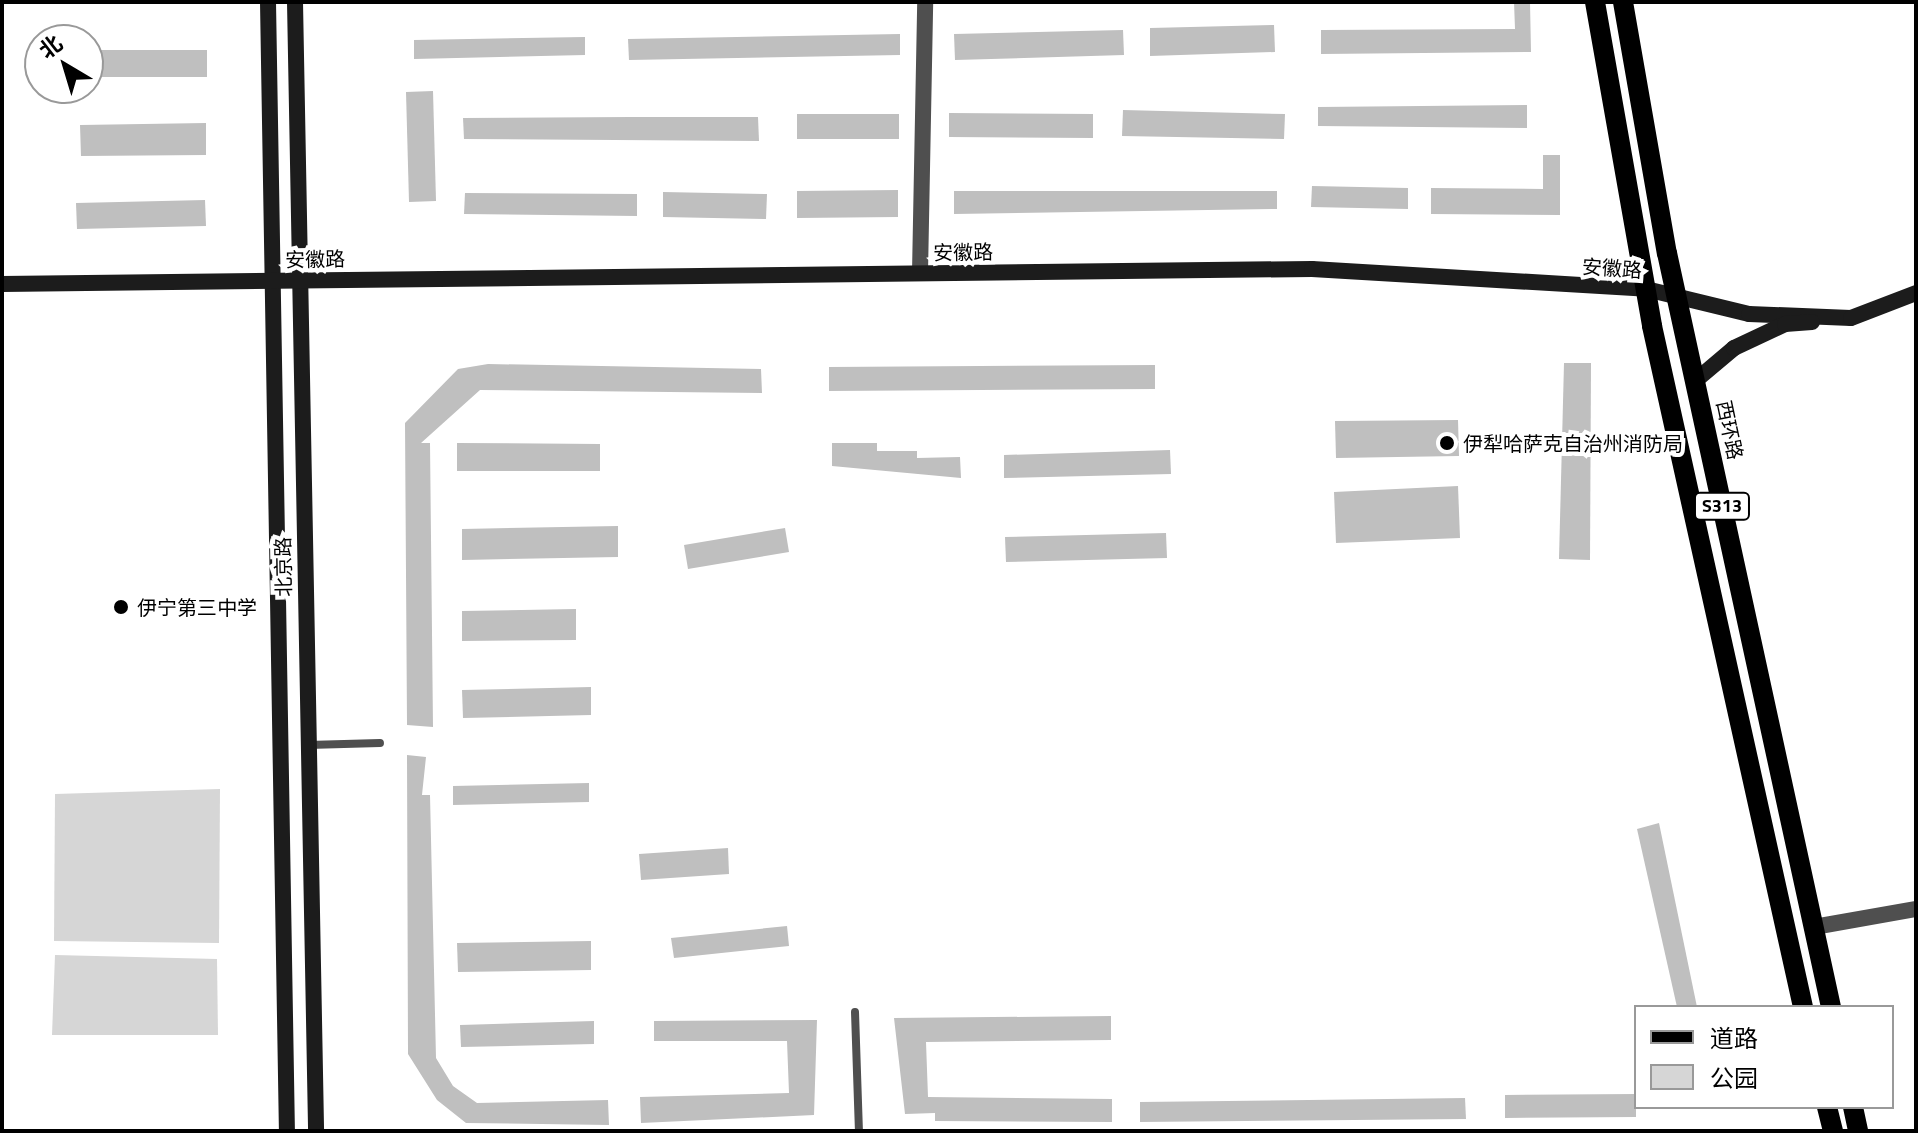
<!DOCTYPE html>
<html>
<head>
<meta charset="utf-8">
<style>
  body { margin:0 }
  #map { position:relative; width:1918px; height:1133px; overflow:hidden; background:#fff; font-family:"Titillium Web","Noto Sans SC",sans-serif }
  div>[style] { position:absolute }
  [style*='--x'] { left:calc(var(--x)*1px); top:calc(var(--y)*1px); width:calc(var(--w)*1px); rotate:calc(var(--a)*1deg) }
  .green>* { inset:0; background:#d6d6d6 }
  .building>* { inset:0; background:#bfbfbf }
  .lane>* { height:8px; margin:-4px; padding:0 4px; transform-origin:4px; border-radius:4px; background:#4f4f4f }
  .street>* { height:16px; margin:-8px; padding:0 8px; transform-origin:8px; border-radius:8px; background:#4f4f4f }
  .secondary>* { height:16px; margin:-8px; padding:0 8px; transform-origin:8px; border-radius:8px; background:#1c1c1c }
  .primary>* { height:20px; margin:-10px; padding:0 10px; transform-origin:10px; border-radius:10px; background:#000 }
  .dots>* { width:22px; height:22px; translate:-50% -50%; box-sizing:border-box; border:4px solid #fff; border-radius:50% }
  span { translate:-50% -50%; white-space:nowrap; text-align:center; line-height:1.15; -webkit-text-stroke:8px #fff; paint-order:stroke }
  .shield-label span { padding:2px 6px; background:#fff; border:2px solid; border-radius:6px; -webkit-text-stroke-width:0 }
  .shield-label { font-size:18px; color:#000; font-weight:700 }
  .street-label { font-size:20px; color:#000 }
  .poi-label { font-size:20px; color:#000 }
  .left { translate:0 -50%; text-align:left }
  .frame { position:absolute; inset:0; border:4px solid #000; pointer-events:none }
  .legend { position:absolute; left:1634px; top:1005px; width:260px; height:104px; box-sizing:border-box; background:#fff; border:2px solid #999; margin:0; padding:10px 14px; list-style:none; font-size:24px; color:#000 }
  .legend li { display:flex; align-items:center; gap:16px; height:40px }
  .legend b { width:40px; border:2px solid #999 }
  .north { position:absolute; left:24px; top:24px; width:80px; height:80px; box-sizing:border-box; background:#fff; border:2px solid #999; border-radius:50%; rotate:322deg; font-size:22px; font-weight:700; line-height:32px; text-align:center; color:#000 }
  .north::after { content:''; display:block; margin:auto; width:28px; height:36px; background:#000; clip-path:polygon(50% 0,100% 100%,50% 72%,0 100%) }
</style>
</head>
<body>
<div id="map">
  <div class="green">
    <div style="clip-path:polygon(220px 789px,219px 943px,54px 941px,55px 794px)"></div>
    <div style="clip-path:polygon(55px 955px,217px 959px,218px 1035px,52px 1035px)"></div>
  </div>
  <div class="building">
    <div style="clip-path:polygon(1514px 2px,1530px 2px,1531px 52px,1321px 54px,1321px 30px,1515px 29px)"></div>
    <div style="clip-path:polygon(1274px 25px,1275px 52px,1150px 56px,1150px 28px)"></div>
    <div style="clip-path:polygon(1123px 30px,1124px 55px,955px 60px,954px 34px)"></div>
    <div style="clip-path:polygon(900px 34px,900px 55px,629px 60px,628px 39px)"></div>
    <div style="clip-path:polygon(585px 37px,585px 55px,414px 59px,414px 40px)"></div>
    <div style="clip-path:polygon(88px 50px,207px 50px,207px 77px,88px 77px)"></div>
    <div style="clip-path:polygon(433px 91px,436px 201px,409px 202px,406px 92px)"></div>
    <div style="clip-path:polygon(1527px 105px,1527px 128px,1318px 126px,1318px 107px)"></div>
    <div style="clip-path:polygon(1123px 110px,1285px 114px,1284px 139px,1122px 136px)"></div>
    <div style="clip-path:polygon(949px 113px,1093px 114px,1093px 138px,949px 137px)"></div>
    <div style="clip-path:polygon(797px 114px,899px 114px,899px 139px,797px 139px)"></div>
    <div style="clip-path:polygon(630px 117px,758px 117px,759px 141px,464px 139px,463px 118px)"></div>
    <div style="clip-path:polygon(206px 123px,206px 155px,81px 156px,80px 125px)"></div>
    <div style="clip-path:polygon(1543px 155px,1560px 155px,1560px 215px,1431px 214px,1431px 188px,1543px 189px)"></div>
    <div style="clip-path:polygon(1312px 186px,1408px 188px,1408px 209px,1311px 207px)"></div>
    <div style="clip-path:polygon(898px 190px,898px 217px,797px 218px,797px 191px)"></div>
    <div style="clip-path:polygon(954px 191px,1277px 191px,1277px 209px,954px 214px)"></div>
    <div style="clip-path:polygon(663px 192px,767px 194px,766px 219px,663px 217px)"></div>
    <div style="clip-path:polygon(465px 193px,637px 194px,637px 216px,464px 214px)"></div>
    <div style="clip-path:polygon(205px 200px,206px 226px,77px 229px,76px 203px)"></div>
    <div style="clip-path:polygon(1564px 363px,1591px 363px,1590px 560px,1559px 559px)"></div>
    <div style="clip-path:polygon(488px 364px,761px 369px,762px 393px,480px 390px,421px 443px,430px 443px,433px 727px,407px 725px,405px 423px,458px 369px)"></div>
    <div style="clip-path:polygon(1155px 365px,1155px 389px,829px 391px,829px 367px)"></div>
    <div style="clip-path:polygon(1458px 420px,1459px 456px,1336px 458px,1335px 421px)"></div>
    <div style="clip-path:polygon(457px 443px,600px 444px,600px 471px,457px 471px)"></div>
    <div style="clip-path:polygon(832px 443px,877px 443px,877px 451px,917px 451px,917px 458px,960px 457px,961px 478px,832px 466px)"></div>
    <div style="clip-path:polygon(1170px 450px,1171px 474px,1004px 478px,1004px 455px)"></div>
    <div style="clip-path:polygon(1458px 486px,1460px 538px,1336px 543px,1334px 492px)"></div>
    <div style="clip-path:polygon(618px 526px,618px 557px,462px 560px,462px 529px)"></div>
    <div style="clip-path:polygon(785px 528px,789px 552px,688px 569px,684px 545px)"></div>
    <div style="clip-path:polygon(1166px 533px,1167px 558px,1006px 562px,1005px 537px)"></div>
    <div style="clip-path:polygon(576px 609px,576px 640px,462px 641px,462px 611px)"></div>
    <div style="clip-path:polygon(591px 687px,591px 715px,463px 718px,462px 690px)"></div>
    <div style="clip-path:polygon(407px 755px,426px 757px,422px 795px,430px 795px,436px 1058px,453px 1086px,477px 1103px,608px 1100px,609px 1125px,466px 1123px,437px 1100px,408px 1054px)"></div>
    <div style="clip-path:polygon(589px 783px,589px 802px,453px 805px,453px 786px)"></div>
    <div style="clip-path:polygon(1659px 823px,1697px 1007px,1677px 1007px,1637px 829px)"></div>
    <div style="clip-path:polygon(728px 848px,729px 874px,641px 880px,639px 854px)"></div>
    <div style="clip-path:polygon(787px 926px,789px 946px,674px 958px,671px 938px)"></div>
    <div style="clip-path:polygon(591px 941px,591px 970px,458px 972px,457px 943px)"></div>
    <div style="clip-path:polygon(1111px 1016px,1111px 1040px,926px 1042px,928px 1097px,1112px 1099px,1112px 1122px,935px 1121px,935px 1113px,905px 1114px,894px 1018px)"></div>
    <div style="clip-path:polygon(817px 1020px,814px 1115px,641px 1123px,640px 1097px,789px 1093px,787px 1041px,654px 1041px,654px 1021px)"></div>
    <div style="clip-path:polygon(594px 1021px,594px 1044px,461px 1047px,460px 1025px)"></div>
    <div style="clip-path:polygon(1636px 1094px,1636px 1117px,1505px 1118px,1505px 1095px)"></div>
    <div style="clip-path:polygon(1465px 1098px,1466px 1119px,1140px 1122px,1140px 1102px)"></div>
  </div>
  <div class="lane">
    <div style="--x:308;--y:745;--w:72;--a:-1.6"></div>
    <div style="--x:855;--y:1012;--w:119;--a:88.1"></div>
  </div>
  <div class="street">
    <div style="--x:920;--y:273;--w:271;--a:-88.9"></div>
    <div style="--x:1814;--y:927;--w:104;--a:-10"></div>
  </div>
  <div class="secondary">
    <div style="--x:268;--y:2;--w:1129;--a:89.04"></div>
    <div style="--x:295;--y:2;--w:1129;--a:88.93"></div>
    <div style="--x:2;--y:284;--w:1310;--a:-0.66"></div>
    <div style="--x:1312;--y:269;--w:335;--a:3.4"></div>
    <div style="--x:1646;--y:289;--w:106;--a:13.6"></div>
    <div style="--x:1749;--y:314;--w:102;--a:2.2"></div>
    <div style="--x:1851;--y:318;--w:70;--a:-21"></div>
    <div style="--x:1695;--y:381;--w:51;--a:-40.2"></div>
    <div style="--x:1734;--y:348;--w:56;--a:-25.2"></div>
    <div style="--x:1785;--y:324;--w:27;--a:-4"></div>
  </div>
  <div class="primary">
    <div style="--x:1595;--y:2;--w:329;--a:80"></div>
    <div style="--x:1652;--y:326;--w:698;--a:77.5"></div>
    <div style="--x:1623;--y:2;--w:255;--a:80.1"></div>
    <div style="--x:1667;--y:253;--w:772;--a:77.73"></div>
    <div style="--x:1827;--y:1107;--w:25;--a:76"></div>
    <div style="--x:1853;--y:1107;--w:25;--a:78"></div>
  </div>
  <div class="dots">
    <div style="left:1447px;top:443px;background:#000"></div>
    <div style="left:121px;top:607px;background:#000"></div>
  </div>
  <div class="shield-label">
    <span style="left:1722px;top:506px">S313</span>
  </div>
  <div class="street-label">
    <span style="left:963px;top:252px;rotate:-1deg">安徽路</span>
    <span style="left:315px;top:259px;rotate:-1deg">安徽路</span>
    <span style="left:1612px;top:268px;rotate:4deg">安徽路</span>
    <span style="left:1730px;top:430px;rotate:78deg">西环路</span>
    <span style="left:283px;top:567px;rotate:-91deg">北京路</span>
  </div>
  <div class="poi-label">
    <span class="left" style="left:1463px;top:443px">伊犁哈萨克自治州消防局</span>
    <span class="left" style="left:137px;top:607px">伊宁第三中学</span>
  </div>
  <div class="frame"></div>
  <ul class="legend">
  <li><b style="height:10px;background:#000"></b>道路</li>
  <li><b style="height:22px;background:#d6d6d6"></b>公园</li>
  </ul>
  <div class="north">北</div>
</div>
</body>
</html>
